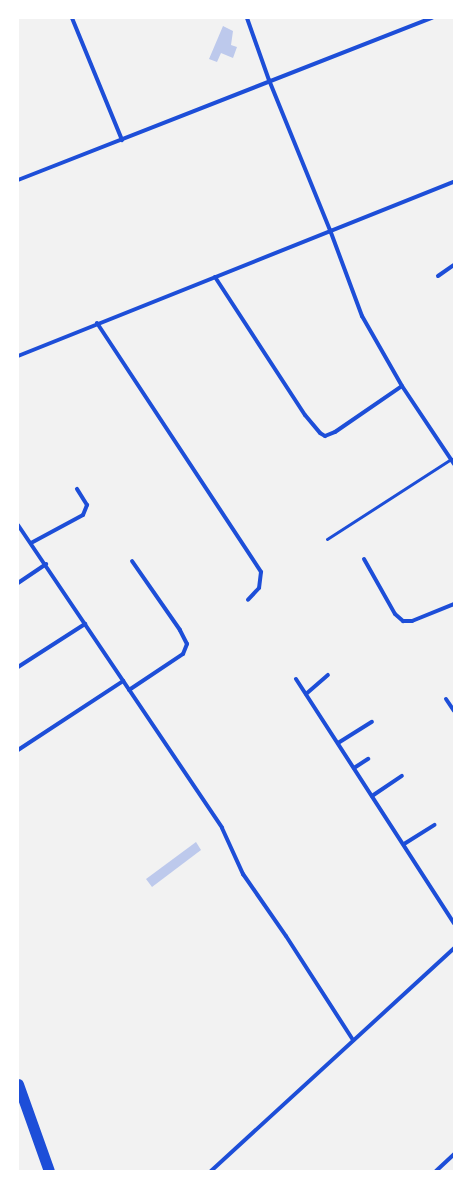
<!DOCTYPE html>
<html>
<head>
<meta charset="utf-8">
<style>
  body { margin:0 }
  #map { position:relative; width:472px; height:1189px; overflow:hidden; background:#f2f2f2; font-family:Literata,serif }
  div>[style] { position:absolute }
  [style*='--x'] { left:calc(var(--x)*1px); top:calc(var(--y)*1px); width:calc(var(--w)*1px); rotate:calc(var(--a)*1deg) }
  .building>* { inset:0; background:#bdc9ec }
  .service>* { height:3px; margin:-1.5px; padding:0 1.5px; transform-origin:1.5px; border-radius:1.5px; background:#1d4ed8 }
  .minor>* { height:4px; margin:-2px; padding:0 2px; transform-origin:2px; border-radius:2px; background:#1d4ed8 }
  .motorway>* { height:11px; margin:-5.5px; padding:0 5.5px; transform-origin:5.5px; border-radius:5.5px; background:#1d4ed8 }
  span { translate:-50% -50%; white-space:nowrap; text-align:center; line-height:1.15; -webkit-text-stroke:4px #fff; paint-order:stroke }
  .frame { position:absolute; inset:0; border:19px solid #fff; pointer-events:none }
</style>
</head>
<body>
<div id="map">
  <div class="building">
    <div style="clip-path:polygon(223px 26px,233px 31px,231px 45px,237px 47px,233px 58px,221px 53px,217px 62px,209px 59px)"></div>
    <div style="clip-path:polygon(196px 842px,201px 850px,152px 887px,146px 879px)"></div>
  </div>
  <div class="service">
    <div style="--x:327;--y:539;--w:148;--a:-32.8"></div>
  </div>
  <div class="minor">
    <div style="--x:72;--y:18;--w:132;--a:67.7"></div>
    <div style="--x:247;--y:18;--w:66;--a:70.5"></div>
    <div style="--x:269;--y:80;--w:162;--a:67.9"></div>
    <div style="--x:330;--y:230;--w:92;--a:69.6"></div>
    <div style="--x:362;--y:316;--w:81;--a:60.3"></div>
    <div style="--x:402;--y:386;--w:94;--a:56.3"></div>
    <div style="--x:18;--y:180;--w:445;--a:-21.4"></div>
    <div style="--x:438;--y:276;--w:19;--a:-35"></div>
    <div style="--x:215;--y:277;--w:165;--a:56.9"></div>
    <div style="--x:305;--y:415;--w:23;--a:50"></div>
    <div style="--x:320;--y:433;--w:6;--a:31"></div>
    <div style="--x:325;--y:436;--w:11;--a:-22"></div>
    <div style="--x:335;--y:432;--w:81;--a:-34.5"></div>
    <div style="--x:97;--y:323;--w:298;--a:56.6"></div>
    <div style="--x:261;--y:572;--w:16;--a:97"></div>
    <div style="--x:259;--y:588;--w:16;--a:133"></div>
    <div style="--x:18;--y:356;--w:469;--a:-21.8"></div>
    <div style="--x:18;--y:525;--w:365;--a:56"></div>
    <div style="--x:222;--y:828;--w:51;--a:65.5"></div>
    <div style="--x:243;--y:874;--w:75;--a:55.3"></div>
    <div style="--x:286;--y:936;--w:124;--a:57.2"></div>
    <div style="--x:31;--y:543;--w:59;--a:-28.3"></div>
    <div style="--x:83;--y:515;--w:11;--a:-68"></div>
    <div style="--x:87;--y:505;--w:19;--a:-122"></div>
    <div style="--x:364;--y:559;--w:63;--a:60.6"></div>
    <div style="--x:395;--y:614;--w:11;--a:41"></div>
    <div style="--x:403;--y:621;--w:9;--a:0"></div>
    <div style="--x:412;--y:621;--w:45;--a:-22"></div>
    <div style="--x:18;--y:583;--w:34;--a:-34"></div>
    <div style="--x:18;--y:667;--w:80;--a:-32.7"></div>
    <div style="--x:296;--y:679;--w:291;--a:57.1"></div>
    <div style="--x:129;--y:690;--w:65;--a:-33.7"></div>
    <div style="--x:183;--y:654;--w:11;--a:-68"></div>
    <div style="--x:187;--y:644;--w:16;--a:-117"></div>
    <div style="--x:180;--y:630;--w:84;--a:-124.8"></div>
    <div style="--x:306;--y:694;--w:29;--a:-41"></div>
    <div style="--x:446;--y:699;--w:14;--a:56"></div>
    <div style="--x:338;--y:743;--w:40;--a:-32"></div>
    <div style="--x:18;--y:750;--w:126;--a:-33.3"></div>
    <div style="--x:354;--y:768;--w:17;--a:-33"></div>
    <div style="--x:372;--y:796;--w:36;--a:-34"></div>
    <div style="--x:404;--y:844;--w:36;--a:-32"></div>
    <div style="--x:211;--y:1171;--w:330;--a:-42.5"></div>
    <div style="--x:436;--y:1171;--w:25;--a:-43"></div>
  </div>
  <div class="motorway">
    <div style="--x:18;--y:1084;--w:92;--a:70.4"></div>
  </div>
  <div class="frame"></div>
</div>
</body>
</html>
